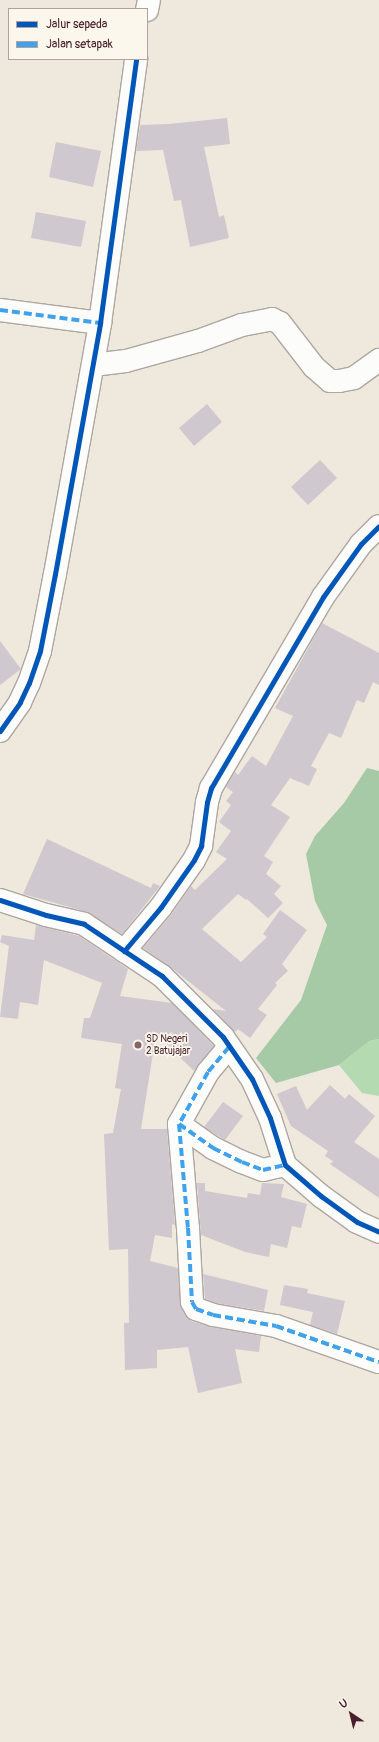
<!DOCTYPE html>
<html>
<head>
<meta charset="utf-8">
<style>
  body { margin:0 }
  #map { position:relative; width:379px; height:1742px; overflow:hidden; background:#eee8dd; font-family:Pangolin,sans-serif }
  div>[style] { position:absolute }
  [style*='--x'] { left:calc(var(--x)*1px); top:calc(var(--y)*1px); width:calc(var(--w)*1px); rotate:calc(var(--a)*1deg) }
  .green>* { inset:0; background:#b4dab1 }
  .forest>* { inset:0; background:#a6caa5 }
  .building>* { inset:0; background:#cfc8cf }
  .roads { filter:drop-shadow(1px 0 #afa6a1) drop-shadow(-1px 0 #afa6a1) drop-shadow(0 1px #afa6a1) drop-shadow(0 -1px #afa6a1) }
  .minor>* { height:22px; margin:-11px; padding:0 11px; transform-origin:11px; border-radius:11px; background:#fcfcfa }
  .quiet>* { height:4px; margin-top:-2px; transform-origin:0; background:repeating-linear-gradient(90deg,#40a2eb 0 8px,transparent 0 12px) }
  .cycleway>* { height:5px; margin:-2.5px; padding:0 2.5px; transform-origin:2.5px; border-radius:2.5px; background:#0057b8 }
  .dots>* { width:11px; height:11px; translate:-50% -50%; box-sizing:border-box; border:2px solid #fbf7ec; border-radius:50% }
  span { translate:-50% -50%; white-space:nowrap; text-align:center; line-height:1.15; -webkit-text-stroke:3.5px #fbf7ec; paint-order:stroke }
  .poi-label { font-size:10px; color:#4a1f2b }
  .left { translate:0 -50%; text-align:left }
  .legend { position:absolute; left:8px; top:8px; width:140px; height:52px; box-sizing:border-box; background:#fbf7ec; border:1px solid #b4a19f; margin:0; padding:5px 7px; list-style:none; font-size:12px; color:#4a1f2b }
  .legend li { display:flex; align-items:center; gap:8px; height:20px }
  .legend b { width:20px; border:1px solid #b4a19f }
  .north { position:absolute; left:331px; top:1694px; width:40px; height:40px; -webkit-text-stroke:3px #fbf7ec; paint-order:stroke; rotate:325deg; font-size:11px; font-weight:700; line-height:16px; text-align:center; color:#4a1f2b }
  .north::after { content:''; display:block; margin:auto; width:14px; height:18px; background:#4a1f2b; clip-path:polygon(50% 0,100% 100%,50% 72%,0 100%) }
</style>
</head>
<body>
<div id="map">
  <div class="green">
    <div style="clip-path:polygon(379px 1039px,379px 1096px,362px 1093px,339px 1065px,369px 1041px)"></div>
  </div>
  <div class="forest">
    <div style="clip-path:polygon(367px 768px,379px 771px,379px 1039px,369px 1041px,339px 1065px,276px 1083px,256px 1058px,301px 1000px,327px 925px,315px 901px,306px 854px,315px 836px,344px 803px)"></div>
  </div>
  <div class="building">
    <div style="clip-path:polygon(227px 118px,230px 144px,204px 147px,219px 217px,224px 215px,229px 238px,190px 247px,181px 200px,174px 201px,163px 150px,136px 151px,140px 125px,169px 124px)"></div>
    <div style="clip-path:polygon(56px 142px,101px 151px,93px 187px,49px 177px)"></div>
    <div style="clip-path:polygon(36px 212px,86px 221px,81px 247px,31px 238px)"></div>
    <div style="clip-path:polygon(207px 404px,222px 422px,194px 446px,179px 428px)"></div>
    <div style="clip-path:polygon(320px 460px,337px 478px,308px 505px,291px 487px)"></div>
    <div style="clip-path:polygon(322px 623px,379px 653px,379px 685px,373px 682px,364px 703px,357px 700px,341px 738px,329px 733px,311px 766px,317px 769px,309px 786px,290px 778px,271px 805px,290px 817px,264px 856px,273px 862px,266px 874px,281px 886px,274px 894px,283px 903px,268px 918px,247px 899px,246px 900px,238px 894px,202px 929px,241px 962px,267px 937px,263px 934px,280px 910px,307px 930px,282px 964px,288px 971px,275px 983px,277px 985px,258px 1009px,267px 1015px,250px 1038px,238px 1029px,235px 1032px,213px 1009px,226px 1011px,169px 966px,143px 948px,171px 915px,191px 886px,195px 890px,227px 859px,216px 852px,231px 831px,219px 822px,231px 805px,226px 801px,233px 792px,226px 787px,235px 772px,238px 775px,252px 756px,266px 766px,293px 716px,275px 708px)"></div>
    <div style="clip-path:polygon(0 641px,21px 669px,0 685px)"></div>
    <div style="clip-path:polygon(47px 839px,151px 888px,153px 883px,160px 886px,122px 934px,87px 912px,23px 894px)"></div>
    <div style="clip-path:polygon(36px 925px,79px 936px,128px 969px,120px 996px,172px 1003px,214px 1046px,194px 1071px,156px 1034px,141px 1129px,167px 1129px,175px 1225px,172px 1224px,172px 1238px,155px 1235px,150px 1261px,178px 1268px,180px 1303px,185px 1315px,191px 1321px,211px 1327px,261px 1336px,259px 1352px,235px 1349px,242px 1383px,198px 1393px,188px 1347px,157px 1350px,157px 1368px,125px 1370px,124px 1323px,129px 1323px,128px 1249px,109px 1250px,104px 1134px,113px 1133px,121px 1089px,115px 1088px,122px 1044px,81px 1038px,84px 1018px,90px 1018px,102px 983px,44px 960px,38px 1005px,20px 1002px,18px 1019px,0 1017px,9px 946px,0 942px,2px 935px,34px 940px)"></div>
    <div style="clip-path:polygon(330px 1085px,345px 1099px,349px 1094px,375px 1116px,354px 1142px,379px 1159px,379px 1198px,330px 1164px,333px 1161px,325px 1156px,328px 1151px,291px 1126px,277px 1094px,296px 1086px,307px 1110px)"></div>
    <div style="clip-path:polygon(223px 1102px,243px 1116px,225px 1140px,204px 1127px)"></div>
    <div style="clip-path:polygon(197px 1183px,205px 1183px,205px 1191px,247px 1198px,248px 1193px,260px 1195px,262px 1183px,284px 1184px,281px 1197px,307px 1204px,301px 1228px,292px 1226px,287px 1248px,271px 1244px,269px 1257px,245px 1252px,201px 1235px)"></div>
    <div style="clip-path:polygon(203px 1274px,268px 1290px,264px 1311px,216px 1303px,205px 1299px)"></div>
    <div style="clip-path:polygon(284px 1285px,308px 1289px,307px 1293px,345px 1301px,337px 1334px,310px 1325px,313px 1312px,280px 1305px)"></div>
  </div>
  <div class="roads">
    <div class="minor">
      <div style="--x:147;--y:10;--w:10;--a:-79"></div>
      <div style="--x:0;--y:310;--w:101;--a:7.4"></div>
      <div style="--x:93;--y:365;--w:33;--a:-7"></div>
      <div style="--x:126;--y:361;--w:75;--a:-15.5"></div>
      <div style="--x:198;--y:341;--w:47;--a:-20"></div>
      <div style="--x:242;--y:325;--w:31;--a:-11"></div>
      <div style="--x:272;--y:319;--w:9;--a:27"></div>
      <div style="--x:280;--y:323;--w:56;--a:52.3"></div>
      <div style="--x:314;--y:367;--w:21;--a:41"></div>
      <div style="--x:330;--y:381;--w:9;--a:0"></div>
      <div style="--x:339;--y:381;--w:15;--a:-11"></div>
      <div style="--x:354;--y:378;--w:31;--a:-36"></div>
      <div style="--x:0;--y:731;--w:35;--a:-55"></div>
      <div style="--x:20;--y:702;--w:21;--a:-65"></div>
      <div style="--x:29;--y:683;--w:34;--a:-71"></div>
      <div style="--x:40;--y:651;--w:78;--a:-79"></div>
      <div style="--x:55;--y:574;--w:255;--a:-79.8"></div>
      <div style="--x:100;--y:323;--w:266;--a:-82.2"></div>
      <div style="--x:0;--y:900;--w:48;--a:18.1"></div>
      <div style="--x:46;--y:915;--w:39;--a:13"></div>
      <div style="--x:84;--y:924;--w:94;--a:33.7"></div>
      <div style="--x:162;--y:976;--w:86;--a:45"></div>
      <div style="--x:223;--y:1037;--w:51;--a:55.4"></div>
      <div style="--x:252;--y:1079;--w:43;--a:65.2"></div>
      <div style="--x:270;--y:1118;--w:49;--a:72.3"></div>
      <div style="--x:285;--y:1165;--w:48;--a:40.7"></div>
      <div style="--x:321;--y:1196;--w:44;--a:35.8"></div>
      <div style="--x:357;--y:1222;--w:24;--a:24"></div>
      <div style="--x:124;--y:951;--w:57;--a:-49.9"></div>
      <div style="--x:161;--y:907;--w:57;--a:-54.9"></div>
      <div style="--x:194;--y:860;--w:16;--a:-63"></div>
      <div style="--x:201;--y:846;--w:44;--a:-82.2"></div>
      <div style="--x:207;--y:802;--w:15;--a:-74"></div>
      <div style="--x:211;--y:788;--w:221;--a:-59.6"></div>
      <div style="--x:323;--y:597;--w:65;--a:-54.4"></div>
      <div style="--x:361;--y:544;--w:25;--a:-45"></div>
      <div style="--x:229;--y:1047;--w:33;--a:130"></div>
      <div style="--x:208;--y:1072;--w:60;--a:119.1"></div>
      <div style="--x:179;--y:1124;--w:104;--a:85.1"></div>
      <div style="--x:188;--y:1228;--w:74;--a:86.9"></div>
      <div style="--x:192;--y:1302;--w:8;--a:60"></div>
      <div style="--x:196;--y:1309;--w:18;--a:19"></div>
      <div style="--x:213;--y:1315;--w:64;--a:9.9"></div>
      <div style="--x:276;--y:1326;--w:109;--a:19.3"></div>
      <div style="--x:179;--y:1124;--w:42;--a:35.2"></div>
      <div style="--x:213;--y:1148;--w:32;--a:26"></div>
      <div style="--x:242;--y:1162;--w:22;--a:21"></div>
      <div style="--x:263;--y:1170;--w:23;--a:-13"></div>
    </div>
  </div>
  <div class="quiet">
    <div style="--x:0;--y:310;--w:101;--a:7.4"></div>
    <div style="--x:229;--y:1047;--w:33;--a:130"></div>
    <div style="--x:208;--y:1072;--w:60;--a:119.1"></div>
    <div style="--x:179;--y:1124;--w:104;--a:85.1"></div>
    <div style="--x:188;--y:1228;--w:74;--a:86.9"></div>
    <div style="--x:192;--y:1302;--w:8;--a:60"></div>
    <div style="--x:196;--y:1309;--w:18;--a:19"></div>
    <div style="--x:213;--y:1315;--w:64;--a:9.9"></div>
    <div style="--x:276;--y:1326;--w:109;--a:19.3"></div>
    <div style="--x:179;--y:1124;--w:42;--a:35.2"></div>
    <div style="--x:213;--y:1148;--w:32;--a:26"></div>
    <div style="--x:242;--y:1162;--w:22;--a:21"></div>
    <div style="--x:263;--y:1170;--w:23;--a:-13"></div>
  </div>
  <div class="cycleway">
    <div style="--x:0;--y:731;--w:35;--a:-55"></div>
    <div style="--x:20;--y:702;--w:21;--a:-65"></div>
    <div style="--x:29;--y:683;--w:34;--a:-71"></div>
    <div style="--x:40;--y:651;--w:78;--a:-79"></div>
    <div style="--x:55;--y:574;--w:255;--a:-79.8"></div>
    <div style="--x:100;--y:323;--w:266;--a:-82.2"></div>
    <div style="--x:0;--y:900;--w:48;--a:18.1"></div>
    <div style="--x:46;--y:915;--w:39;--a:13"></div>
    <div style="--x:84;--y:924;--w:94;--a:33.7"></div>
    <div style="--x:162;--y:976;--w:86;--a:45"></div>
    <div style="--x:223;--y:1037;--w:51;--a:55.4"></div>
    <div style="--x:252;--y:1079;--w:43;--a:65.2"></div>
    <div style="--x:270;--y:1118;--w:49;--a:72.3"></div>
    <div style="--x:285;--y:1165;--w:48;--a:40.7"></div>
    <div style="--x:321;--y:1196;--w:44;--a:35.8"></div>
    <div style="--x:357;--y:1222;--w:24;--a:24"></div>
    <div style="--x:124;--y:951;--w:57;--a:-49.9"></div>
    <div style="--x:161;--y:907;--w:57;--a:-54.9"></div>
    <div style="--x:194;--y:860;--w:16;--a:-63"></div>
    <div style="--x:201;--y:846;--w:44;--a:-82.2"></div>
    <div style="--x:207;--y:802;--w:15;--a:-74"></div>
    <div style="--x:211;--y:788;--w:221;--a:-59.6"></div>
    <div style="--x:323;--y:597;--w:65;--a:-54.4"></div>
    <div style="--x:361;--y:544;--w:25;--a:-45"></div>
  </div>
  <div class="dots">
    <div style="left:138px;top:1045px;background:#836569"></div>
  </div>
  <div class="poi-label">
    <span class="left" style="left:146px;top:1045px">SD Negeri<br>2 Batujajar</span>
  </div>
  <ul class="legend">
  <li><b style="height:5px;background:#0057b8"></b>Jalur sepeda</li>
  <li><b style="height:5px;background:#40a2eb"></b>Jalan setapak</li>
  </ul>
  <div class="north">U</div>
</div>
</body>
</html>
